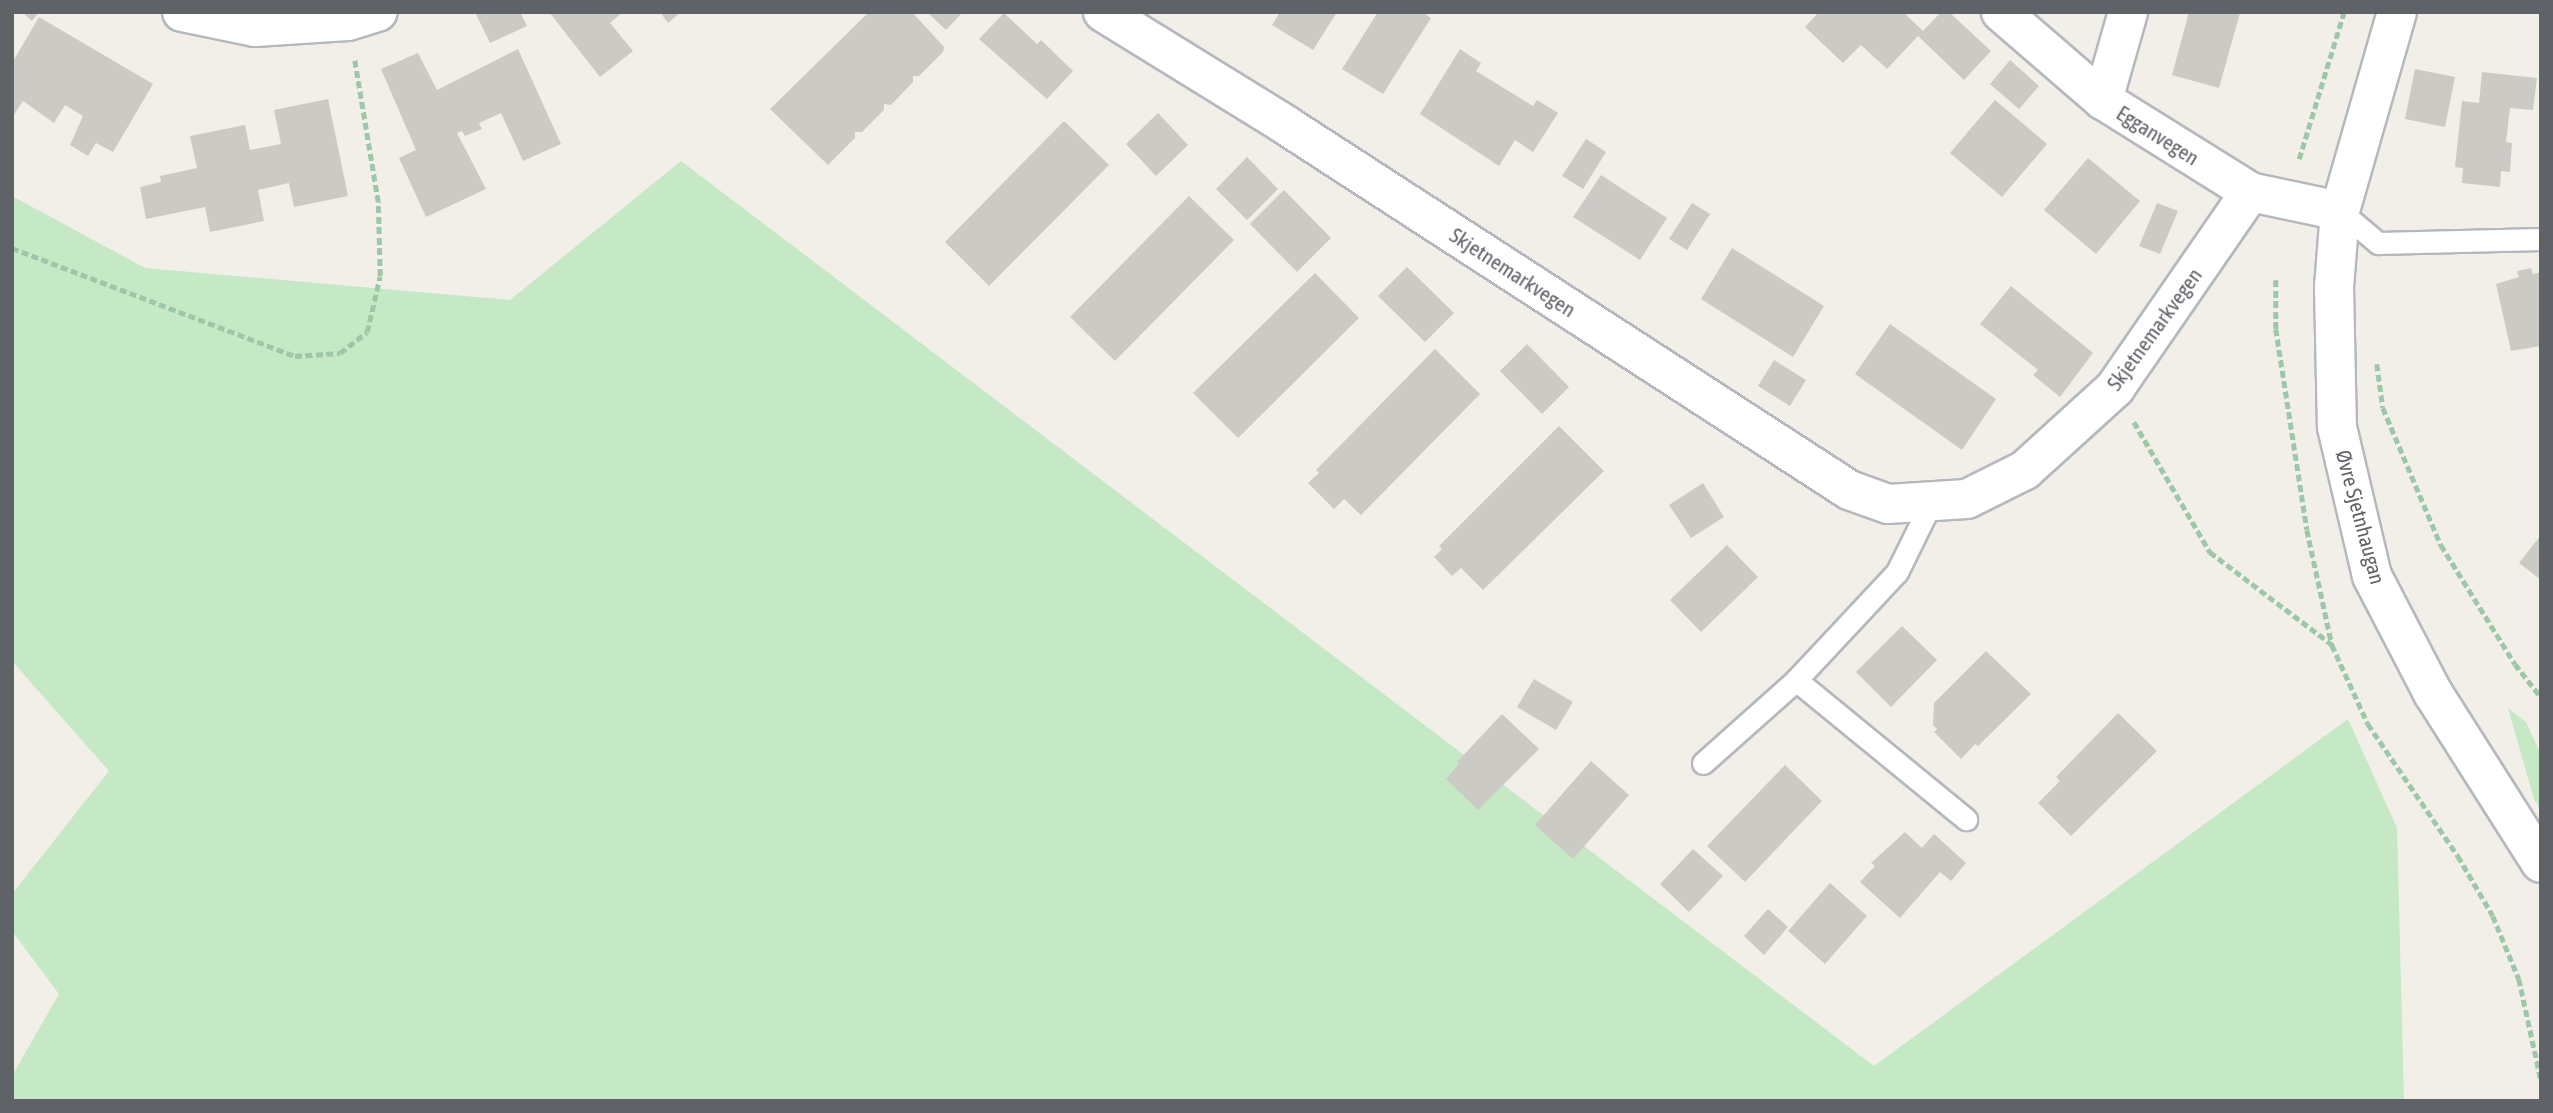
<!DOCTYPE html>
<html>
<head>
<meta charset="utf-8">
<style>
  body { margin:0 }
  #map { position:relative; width:2553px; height:1113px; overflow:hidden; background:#f1efe8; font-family:"Asap Condensed",sans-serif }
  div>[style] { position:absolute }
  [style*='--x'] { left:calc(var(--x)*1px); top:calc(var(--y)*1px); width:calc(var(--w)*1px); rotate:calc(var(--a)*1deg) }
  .green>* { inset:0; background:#c5e8c5 }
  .building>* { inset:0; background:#cccac5 }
  .path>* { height:4.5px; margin-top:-2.25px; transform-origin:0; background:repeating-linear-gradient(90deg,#9cc7a9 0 7px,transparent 0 10.5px) }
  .roads { filter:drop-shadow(2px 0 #b5b8bc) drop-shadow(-2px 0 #b5b8bc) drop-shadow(0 2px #b5b8bc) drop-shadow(0 -2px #b5b8bc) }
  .service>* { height:21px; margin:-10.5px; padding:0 10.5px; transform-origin:10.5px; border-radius:10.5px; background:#fff }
  .minor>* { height:38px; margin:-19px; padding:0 19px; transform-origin:19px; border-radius:19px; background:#fff }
  .tertiary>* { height:38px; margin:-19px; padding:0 19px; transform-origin:19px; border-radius:19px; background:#fff }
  span { translate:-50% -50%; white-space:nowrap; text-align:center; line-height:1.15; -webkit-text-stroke:7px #fff; paint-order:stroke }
  .street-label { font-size:21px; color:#5f6368 }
  .frame { position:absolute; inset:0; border:14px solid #5f6368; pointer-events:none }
</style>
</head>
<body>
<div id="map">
  <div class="green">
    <div style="clip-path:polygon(681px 161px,1874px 1066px,2348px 719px,2397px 828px,2404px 1101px,12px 1101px,12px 1076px,59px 994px,12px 931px,12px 894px,109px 771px,12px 661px,12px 196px,145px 268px,510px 300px)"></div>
    <div style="clip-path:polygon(2508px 708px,2526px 722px,2541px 755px,2541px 810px,2534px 799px)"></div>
  </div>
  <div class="building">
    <div style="clip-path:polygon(22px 12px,39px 12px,32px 21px)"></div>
    <div style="clip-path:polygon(475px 12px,520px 12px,527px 26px,490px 43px)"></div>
    <div style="clip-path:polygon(549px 12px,623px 12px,610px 23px,633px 51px,600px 77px)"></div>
    <div style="clip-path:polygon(660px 12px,681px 12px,668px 23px)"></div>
    <div style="clip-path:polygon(869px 12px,912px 12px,944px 47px,943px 52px,919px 76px,913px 76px,913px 82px,891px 105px,884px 104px,884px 110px,862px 132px,855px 132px,855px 138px,828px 165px,770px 109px)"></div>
    <div style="clip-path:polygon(927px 12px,963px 12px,946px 30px)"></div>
    <div style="clip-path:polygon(1280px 12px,1337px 12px,1313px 50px,1272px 25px)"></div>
    <div style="clip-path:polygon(1378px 12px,1422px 12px,1431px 18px,1383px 94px,1342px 69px)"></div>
    <div style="clip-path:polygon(1819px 12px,1903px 12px,1923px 31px,1941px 12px,1949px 12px,1991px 51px,1964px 80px,1918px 36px,1887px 69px,1861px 45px,1843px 63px,1805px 27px)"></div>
    <div style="clip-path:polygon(2189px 12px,2240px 13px,2219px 88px,2172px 75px)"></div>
    <div style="clip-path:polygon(1004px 13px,1037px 44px,1041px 40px,1073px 71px,1047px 99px,979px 39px)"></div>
    <div style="clip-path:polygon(39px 17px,153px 84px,113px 152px,96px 143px,88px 156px,70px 145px,83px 116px,65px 105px,54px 123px,23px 101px,12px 118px,12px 63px)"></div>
    <div style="clip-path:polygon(518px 49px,561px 144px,523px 161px,501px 113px,479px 123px,482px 129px,465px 136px,462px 131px,457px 133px,486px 189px,426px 217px,399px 158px,416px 150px,381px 69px,418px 53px,437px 90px)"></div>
    <div style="clip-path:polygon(1460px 49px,1481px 63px,1476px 71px,1533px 106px,1537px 100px,1558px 113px,1533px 152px,1515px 140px,1499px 166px,1420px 114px)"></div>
    <div style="clip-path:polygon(2010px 60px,2039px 86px,2019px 109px,1990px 84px)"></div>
    <div style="clip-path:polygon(2415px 69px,2455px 77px,2445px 127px,2405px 119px)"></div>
    <div style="clip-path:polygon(2482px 72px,2537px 78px,2533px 110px,2510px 108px,2506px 142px,2512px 143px,2510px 172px,2501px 171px,2500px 187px,2462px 183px,2463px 168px,2455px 167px,2462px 101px,2479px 103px)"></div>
    <div style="clip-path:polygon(328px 99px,348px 196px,294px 207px,289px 183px,258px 190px,264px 221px,210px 232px,205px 207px,146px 219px,140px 187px,161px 182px,160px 176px,197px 168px,190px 136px,245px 125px,250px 150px,281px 144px,274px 110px)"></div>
    <div style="clip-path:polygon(1995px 100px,2047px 144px,2002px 197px,1950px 153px)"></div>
    <div style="clip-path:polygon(1158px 113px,1188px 145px,1156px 176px,1126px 144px)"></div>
    <div style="clip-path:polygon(1064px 121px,1109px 165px,989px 286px,945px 242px)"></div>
    <div style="clip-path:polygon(1586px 139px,1606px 152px,1583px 189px,1562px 176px)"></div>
    <div style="clip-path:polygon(1247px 157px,1278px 189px,1247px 220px,1216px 189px)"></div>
    <div style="clip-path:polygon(2088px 158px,2140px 201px,2096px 254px,2044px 210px)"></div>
    <div style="clip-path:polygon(1601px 175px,1667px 218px,1640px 260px,1573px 217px)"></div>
    <div style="clip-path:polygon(1284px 190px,1331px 238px,1297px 272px,1250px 224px)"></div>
    <div style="clip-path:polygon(1189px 196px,1234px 240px,1115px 361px,1070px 317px)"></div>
    <div style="clip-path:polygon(1692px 203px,1710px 214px,1687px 250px,1669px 239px)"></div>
    <div style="clip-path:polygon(2157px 203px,2178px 211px,2160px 254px,2139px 246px)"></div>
    <div style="clip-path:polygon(1732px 248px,1824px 306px,1793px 357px,1701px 299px)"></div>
    <div style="clip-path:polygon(1407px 267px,1454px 313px,1425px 342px,1378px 296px)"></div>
    <div style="clip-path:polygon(2531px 268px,2533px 274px,2541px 272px,2541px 346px,2511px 351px,2496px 284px,2519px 277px,2517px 271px)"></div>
    <div style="clip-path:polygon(1315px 273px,1359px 318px,1238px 438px,1193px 393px)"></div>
    <div style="clip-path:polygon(2011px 286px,2093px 353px,2060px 397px,2033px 375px,2038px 370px,1980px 324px)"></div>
    <div style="clip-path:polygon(1890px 324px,1996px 399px,1962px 450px,1855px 374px)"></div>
    <div style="clip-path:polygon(1527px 344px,1569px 387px,1542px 414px,1500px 371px)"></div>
    <div style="clip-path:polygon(1435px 349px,1480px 394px,1361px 515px,1344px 499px,1334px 509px,1308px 483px,1319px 473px,1316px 470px)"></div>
    <div style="clip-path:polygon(1774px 360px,1806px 380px,1790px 406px,1758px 386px)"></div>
    <div style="clip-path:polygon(1559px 426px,1604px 471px,1483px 590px,1461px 568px,1452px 576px,1434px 557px,1442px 549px,1439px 546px)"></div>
    <div style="clip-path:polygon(1703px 483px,1724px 517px,1691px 538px,1669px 505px)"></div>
    <div style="clip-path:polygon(2541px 535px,2541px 580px,2519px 563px)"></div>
    <div style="clip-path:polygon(1727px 545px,1758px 577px,1701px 632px,1670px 600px)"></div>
    <div style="clip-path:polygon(1902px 626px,1937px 660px,1891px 707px,1856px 672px)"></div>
    <div style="clip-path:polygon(1986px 651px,2031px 694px,1978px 746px,1975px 744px,1961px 759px,1934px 732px,1937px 729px,1933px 725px,1934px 703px)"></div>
    <div style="clip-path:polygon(1534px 679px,1573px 702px,1556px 730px,1517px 707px)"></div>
    <div style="clip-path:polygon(2118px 713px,2157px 751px,2071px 836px,2038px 803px,2060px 781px,2056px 777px)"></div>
    <div style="clip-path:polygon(1502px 714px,1539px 749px,1478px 810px,1446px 779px,1459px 764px,1457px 762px)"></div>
    <div style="clip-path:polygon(1591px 761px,1629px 795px,1573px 859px,1535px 825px)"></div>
    <div style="clip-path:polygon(1785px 765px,1822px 801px,1745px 882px,1707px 846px)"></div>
    <div style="clip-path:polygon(1905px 832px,1922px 848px,1934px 834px,1966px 863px,1951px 881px,1940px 872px,1900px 918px,1860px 882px,1875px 866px,1871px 863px)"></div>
    <div style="clip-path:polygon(1693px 849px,1723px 876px,1689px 912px,1660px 884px)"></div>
    <div style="clip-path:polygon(1830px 883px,1867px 916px,1825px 964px,1788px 931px)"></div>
    <div style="clip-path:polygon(1768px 909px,1788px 927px,1764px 955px,1744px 936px)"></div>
  </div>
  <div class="path">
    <div style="--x:2299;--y:159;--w:154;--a:-73"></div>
    <div style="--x:12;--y:248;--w:303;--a:20.9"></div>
    <div style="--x:295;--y:356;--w:45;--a:-3.8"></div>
    <div style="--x:340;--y:353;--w:34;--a:-38"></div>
    <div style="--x:367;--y:332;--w:57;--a:-76.9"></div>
    <div style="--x:380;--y:276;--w:74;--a:-91.5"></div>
    <div style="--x:378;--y:202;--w:147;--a:-99.4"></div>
    <div style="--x:2276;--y:280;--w:49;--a:90"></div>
    <div style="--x:2276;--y:329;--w:203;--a:81.2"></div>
    <div style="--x:2307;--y:530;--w:118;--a:77.7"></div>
    <div style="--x:2332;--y:645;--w:87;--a:65.5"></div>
    <div style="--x:2368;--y:724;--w:160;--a:55.7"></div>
    <div style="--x:2458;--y:856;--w:69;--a:59.7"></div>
    <div style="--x:2493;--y:916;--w:68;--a:67.6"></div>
    <div style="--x:2519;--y:979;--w:103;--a:77.7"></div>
    <div style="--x:2377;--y:364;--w:44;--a:82.2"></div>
    <div style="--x:2383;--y:408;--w:149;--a:67.1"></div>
    <div style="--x:2441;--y:545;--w:140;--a:58.1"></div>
    <div style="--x:2515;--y:664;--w:42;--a:51.8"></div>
    <div style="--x:2134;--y:422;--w:151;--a:59.7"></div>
    <div style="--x:2210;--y:552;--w:152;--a:37.2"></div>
  </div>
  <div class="roads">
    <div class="service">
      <div style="--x:2340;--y:211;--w:50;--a:40.1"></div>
      <div style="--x:2378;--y:243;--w:163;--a:-1.4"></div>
      <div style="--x:1796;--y:680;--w:220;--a:39.3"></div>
      <div style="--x:1703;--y:763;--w:125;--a:-41.7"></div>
      <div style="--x:1796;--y:680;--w:148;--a:-46.9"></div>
      <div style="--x:1897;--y:572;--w:77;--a:-63.8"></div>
    </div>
    <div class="minor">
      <div style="--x:182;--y:12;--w:75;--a:11.6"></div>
      <div style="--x:255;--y:27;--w:93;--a:-3.7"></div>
      <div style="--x:348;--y:21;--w:31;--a:-17"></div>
      <div style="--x:1103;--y:12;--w:213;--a:31.7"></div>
      <div style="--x:1284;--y:124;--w:673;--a:32.93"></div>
      <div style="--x:1849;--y:490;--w:41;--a:19.7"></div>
      <div style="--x:1888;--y:504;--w:79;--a:-3.6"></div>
      <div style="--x:1967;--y:499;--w:65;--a:-26.6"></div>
      <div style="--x:2025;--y:470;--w:122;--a:-42.3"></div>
      <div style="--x:2115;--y:388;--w:238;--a:-55.4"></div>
      <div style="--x:2001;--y:12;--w:135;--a:40.8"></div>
      <div style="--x:2103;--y:100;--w:173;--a:32"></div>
      <div style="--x:2250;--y:192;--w:92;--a:11.9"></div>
      <div style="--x:2103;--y:100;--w:91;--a:-74.1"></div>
    </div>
    <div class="tertiary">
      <div style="--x:2397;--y:12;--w:207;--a:106"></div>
      <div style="--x:2340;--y:211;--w:76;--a:94.5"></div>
      <div style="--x:2334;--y:287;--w:140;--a:88.8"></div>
      <div style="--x:2337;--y:427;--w:153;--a:76.8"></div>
      <div style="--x:2372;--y:576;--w:132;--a:62.5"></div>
      <div style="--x:2433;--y:693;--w:201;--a:57.6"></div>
    </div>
  </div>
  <div class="street-label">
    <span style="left:2158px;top:135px;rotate:32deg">Egganvegen</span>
    <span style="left:1513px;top:272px;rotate:33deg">Skjetnemarkvegen</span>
    <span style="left:2154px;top:329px;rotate:-54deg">Skjetnemarkvegen</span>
    <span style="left:2361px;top:517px;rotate:75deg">Øvre Sjetnhaugan</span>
  </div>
  <div class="frame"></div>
</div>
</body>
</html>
